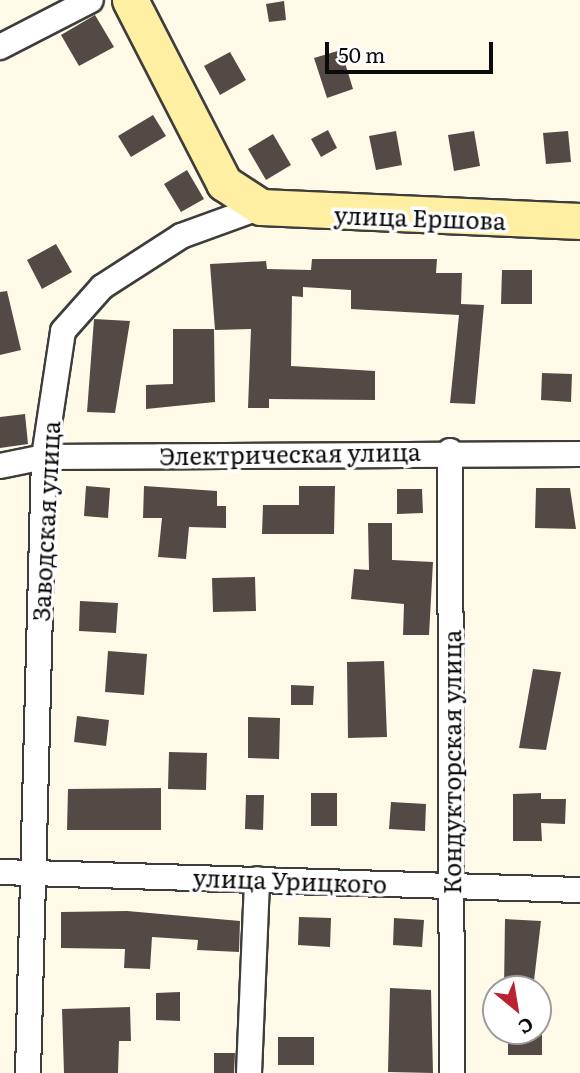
<!DOCTYPE html>
<html>
<head>
<meta charset="utf-8">
<style>
  body { margin:0 }
  #map { position:relative; width:580px; height:1073px; overflow:hidden; background:#fff9e7; font-family:Literata,serif }
  div>[style] { position:absolute }
  [style*='--x'] { left:calc(var(--x)*1px); top:calc(var(--y)*1px); width:calc(var(--w)*1px); rotate:calc(var(--a)*1deg) }
  .building>* { inset:0; background:#534a46 }
  .roads { filter:drop-shadow(2px 0 #3d3d3d) drop-shadow(-2px 0 #3d3d3d) drop-shadow(0 2px #3d3d3d) drop-shadow(0 -2px #3d3d3d) }
  .street>* { height:24px; margin:-12px; padding:0 12px; transform-origin:12px; border-radius:12px; background:#fff }
  .secondary>* { height:35px; margin:-17.5px; padding:0 17.5px; transform-origin:17.5px; border-radius:17.5px; background:#ffefa2 }
  span { translate:-50% -50%; white-space:nowrap; text-align:center; line-height:1.15; -webkit-text-stroke:7px #fff; paint-order:stroke }
  .street-label { font-size:24px; color:#0a0a0a }
  .north { position:absolute; left:482px; top:975px; width:70px; height:70px; box-sizing:border-box; background:#fff; border:2px solid #9d9d9d; border-radius:50%; rotate:150deg; font-size:19px; font-weight:700; line-height:28px; text-align:center; color:#0a0a0a }
  .north::after { content:''; display:block; margin:auto; width:24px; height:32px; background:#ba2232; clip-path:polygon(50% 0,100% 100%,50% 72%,0 100%) }
  .scale { position:absolute; left:325px; top:42px; width:168px; height:32px; box-sizing:border-box; border:4px solid #0a0a0a; border-top:0; padding-left:9px; font-size:21px; line-height:24px; white-space:nowrap; color:#0a0a0a; -webkit-text-stroke:5px #fff; paint-order:stroke }
</style>
</head>
<body>
<div id="map">
  <div class="building">
    <div style="clip-path:polygon(284px 1px,286px 20px,269px 22px,266px 4px)"></div>
    <div style="clip-path:polygon(95px 15px,114px 47px,79px 66px,61px 35px)"></div>
    <div style="clip-path:polygon(341px 50px,353px 89px,327px 98px,314px 58px)"></div>
    <div style="clip-path:polygon(230px 52px,246px 80px,220px 95px,204px 66px)"></div>
    <div style="clip-path:polygon(153px 115px,166px 136px,131px 157px,118px 136px)"></div>
    <div style="clip-path:polygon(328px 130px,337px 148px,321px 157px,311px 139px)"></div>
    <div style="clip-path:polygon(396px 131px,402px 165px,376px 170px,369px 136px)"></div>
    <div style="clip-path:polygon(474px 131px,480px 166px,454px 171px,448px 135px)"></div>
    <div style="clip-path:polygon(568px 131px,571px 162px,546px 164px,543px 133px)"></div>
    <div style="clip-path:polygon(273px 134px,291px 165px,266px 180px,248px 149px)"></div>
    <div style="clip-path:polygon(187px 170px,204px 199px,181px 212px,164px 184px)"></div>
    <div style="clip-path:polygon(56px 244px,72px 272px,42px 289px,27px 260px)"></div>
    <div style="clip-path:polygon(312px 259px,437px 259px,436px 273px,462px 273px,461px 304px,484px 305px,475px 404px,450px 403px,459px 315px,351px 309px,351px 290px,303px 287px,303px 297px,292px 296px,291px 366px,375px 371px,375px 400px,269px 399px,269px 408px,248px 408px,251px 329px,215px 330px,210px 264px,266px 261px,267px 269px,311px 270px)"></div>
    <div style="clip-path:polygon(502px 270px,532px 270px,532px 304px,501px 304px)"></div>
    <div style="clip-path:polygon(7px 291px,21px 350px,0 355px,0 292px)"></div>
    <div style="clip-path:polygon(94px 319px,130px 321px,115px 413px,87px 412px)"></div>
    <div style="clip-path:polygon(173px 329px,214px 329px,215px 402px,146px 409px,146px 385px,173px 384px)"></div>
    <div style="clip-path:polygon(542px 373px,572px 374px,571px 402px,541px 400px)"></div>
    <div style="clip-path:polygon(25px 414px,28px 444px,0 448px,0 417px)"></div>
    <div style="clip-path:polygon(86px 486px,110px 488px,108px 518px,84px 516px)"></div>
    <div style="clip-path:polygon(144px 486px,217px 491px,217px 506px,226px 506px,226px 528px,189px 527px,186px 559px,158px 557px,162px 518px,143px 518px)"></div>
    <div style="clip-path:polygon(299px 486px,335px 486px,334px 534px,262px 534px,263px 505px,299px 505px)"></div>
    <div style="clip-path:polygon(536px 488px,570px 488px,576px 529px,535px 528px)"></div>
    <div style="clip-path:polygon(397px 489px,422px 489px,423px 513px,397px 514px)"></div>
    <div style="clip-path:polygon(368px 523px,392px 523px,392px 560px,433px 562px,429px 635px,403px 635px,404px 604px,351px 599px,354px 569px,369px 570px)"></div>
    <div style="clip-path:polygon(255px 577px,256px 611px,213px 612px,212px 578px)"></div>
    <div style="clip-path:polygon(80px 601px,118px 603px,116px 633px,79px 631px)"></div>
    <div style="clip-path:polygon(108px 651px,147px 654px,144px 695px,105px 692px)"></div>
    <div style="clip-path:polygon(384px 661px,387px 737px,348px 738px,347px 662px)"></div>
    <div style="clip-path:polygon(533px 669px,561px 672px,546px 750px,519px 748px)"></div>
    <div style="clip-path:polygon(291px 685px,314px 686px,313px 705px,291px 705px)"></div>
    <div style="clip-path:polygon(77px 716px,109px 720px,106px 746px,74px 742px)"></div>
    <div style="clip-path:polygon(248px 717px,280px 718px,279px 759px,248px 758px)"></div>
    <div style="clip-path:polygon(169px 752px,207px 753px,206px 790px,168px 789px)"></div>
    <div style="clip-path:polygon(161px 788px,161px 830px,67px 830px,68px 789px)"></div>
    <div style="clip-path:polygon(311px 793px,337px 793px,337px 826px,311px 826px)"></div>
    <div style="clip-path:polygon(541px 793px,541px 799px,566px 799px,565px 824px,541px 823px,542px 841px,513px 841px,513px 794px)"></div>
    <div style="clip-path:polygon(246px 795px,264px 795px,263px 830px,245px 829px)"></div>
    <div style="clip-path:polygon(391px 802px,426px 804px,425px 831px,389px 829px)"></div>
    <div style="clip-path:polygon(127px 911px,240px 921px,239px 952px,197px 950px,198px 940px,152px 937px,150px 969px,124px 968px,125px 949px,61px 948px,61px 912px)"></div>
    <div style="clip-path:polygon(299px 917px,331px 918px,330px 947px,298px 945px)"></div>
    <div style="clip-path:polygon(394px 918px,424px 920px,422px 947px,393px 945px)"></div>
    <div style="clip-path:polygon(505px 919px,541px 921px,533px 989px,504px 989px)"></div>
    <div style="clip-path:polygon(390px 988px,431px 990px,433px 1073px,388px 1072px)"></div>
    <div style="clip-path:polygon(180px 992px,180px 1021px,156px 1020px,156px 993px)"></div>
    <div style="clip-path:polygon(130px 1007px,131px 1041px,119px 1041px,118px 1073px,64px 1073px,62px 1009px)"></div>
    <div style="clip-path:polygon(508px 1031px,542px 1031px,542px 1055px,508px 1055px)"></div>
    <div style="clip-path:polygon(278px 1037px,314px 1037px,314px 1065px,278px 1065px)"></div>
    <div style="clip-path:polygon(214px 1053px,235px 1053px,234px 1073px,214px 1073px)"></div>
  </div>
  <div class="roads">
    <div class="street">
      <div style="--x:0;--y:47;--w:102;--a:-27.3"></div>
      <div style="--x:450;--y:451;--w:622;--a:89.82"></div>
      <div style="--x:0;--y:466;--w:45;--a:-11.6"></div>
      <div style="--x:44;--y:457;--w:536;--a:-0.32"></div>
      <div style="--x:0;--y:872;--w:580;--a:1.78"></div>
      <div style="--x:28;--y:1073;--w:616;--a:-88.51"></div>
      <div style="--x:44;--y:457;--w:127;--a:-81.4"></div>
      <div style="--x:63;--y:331;--w:59;--a:-48.4"></div>
      <div style="--x:102;--y:287;--w:94;--a:-32.8"></div>
      <div style="--x:181;--y:236;--w:85;--a:-19.9"></div>
      <div style="--x:249;--y:1073;--w:194;--a:-87.6"></div>
    </div>
    <div class="secondary">
      <div style="--x:130;--y:0;--w:206;--a:62.8"></div>
      <div style="--x:224;--y:183;--w:44;--a:33"></div>
      <div style="--x:261;--y:207;--w:319;--a:2.5"></div>
    </div>
  </div>
  <div class="street-label">
    <span style="left:420px;top:217px;rotate:2deg">улица Ершова</span>
    <span style="left:290px;top:453px;rotate:-1deg">Электрическая улица</span>
    <span style="left:45px;top:521px;rotate:-87deg">Заводская улица</span>
    <span style="left:451px;top:762px;rotate:-90deg">Кондукторская улица</span>
    <span style="left:290px;top:880px;rotate:2deg">улица Урицкого</span>
  </div>
  <div class="north">С</div>
  <div class="scale">50 m</div>
</div>
</body>
</html>
